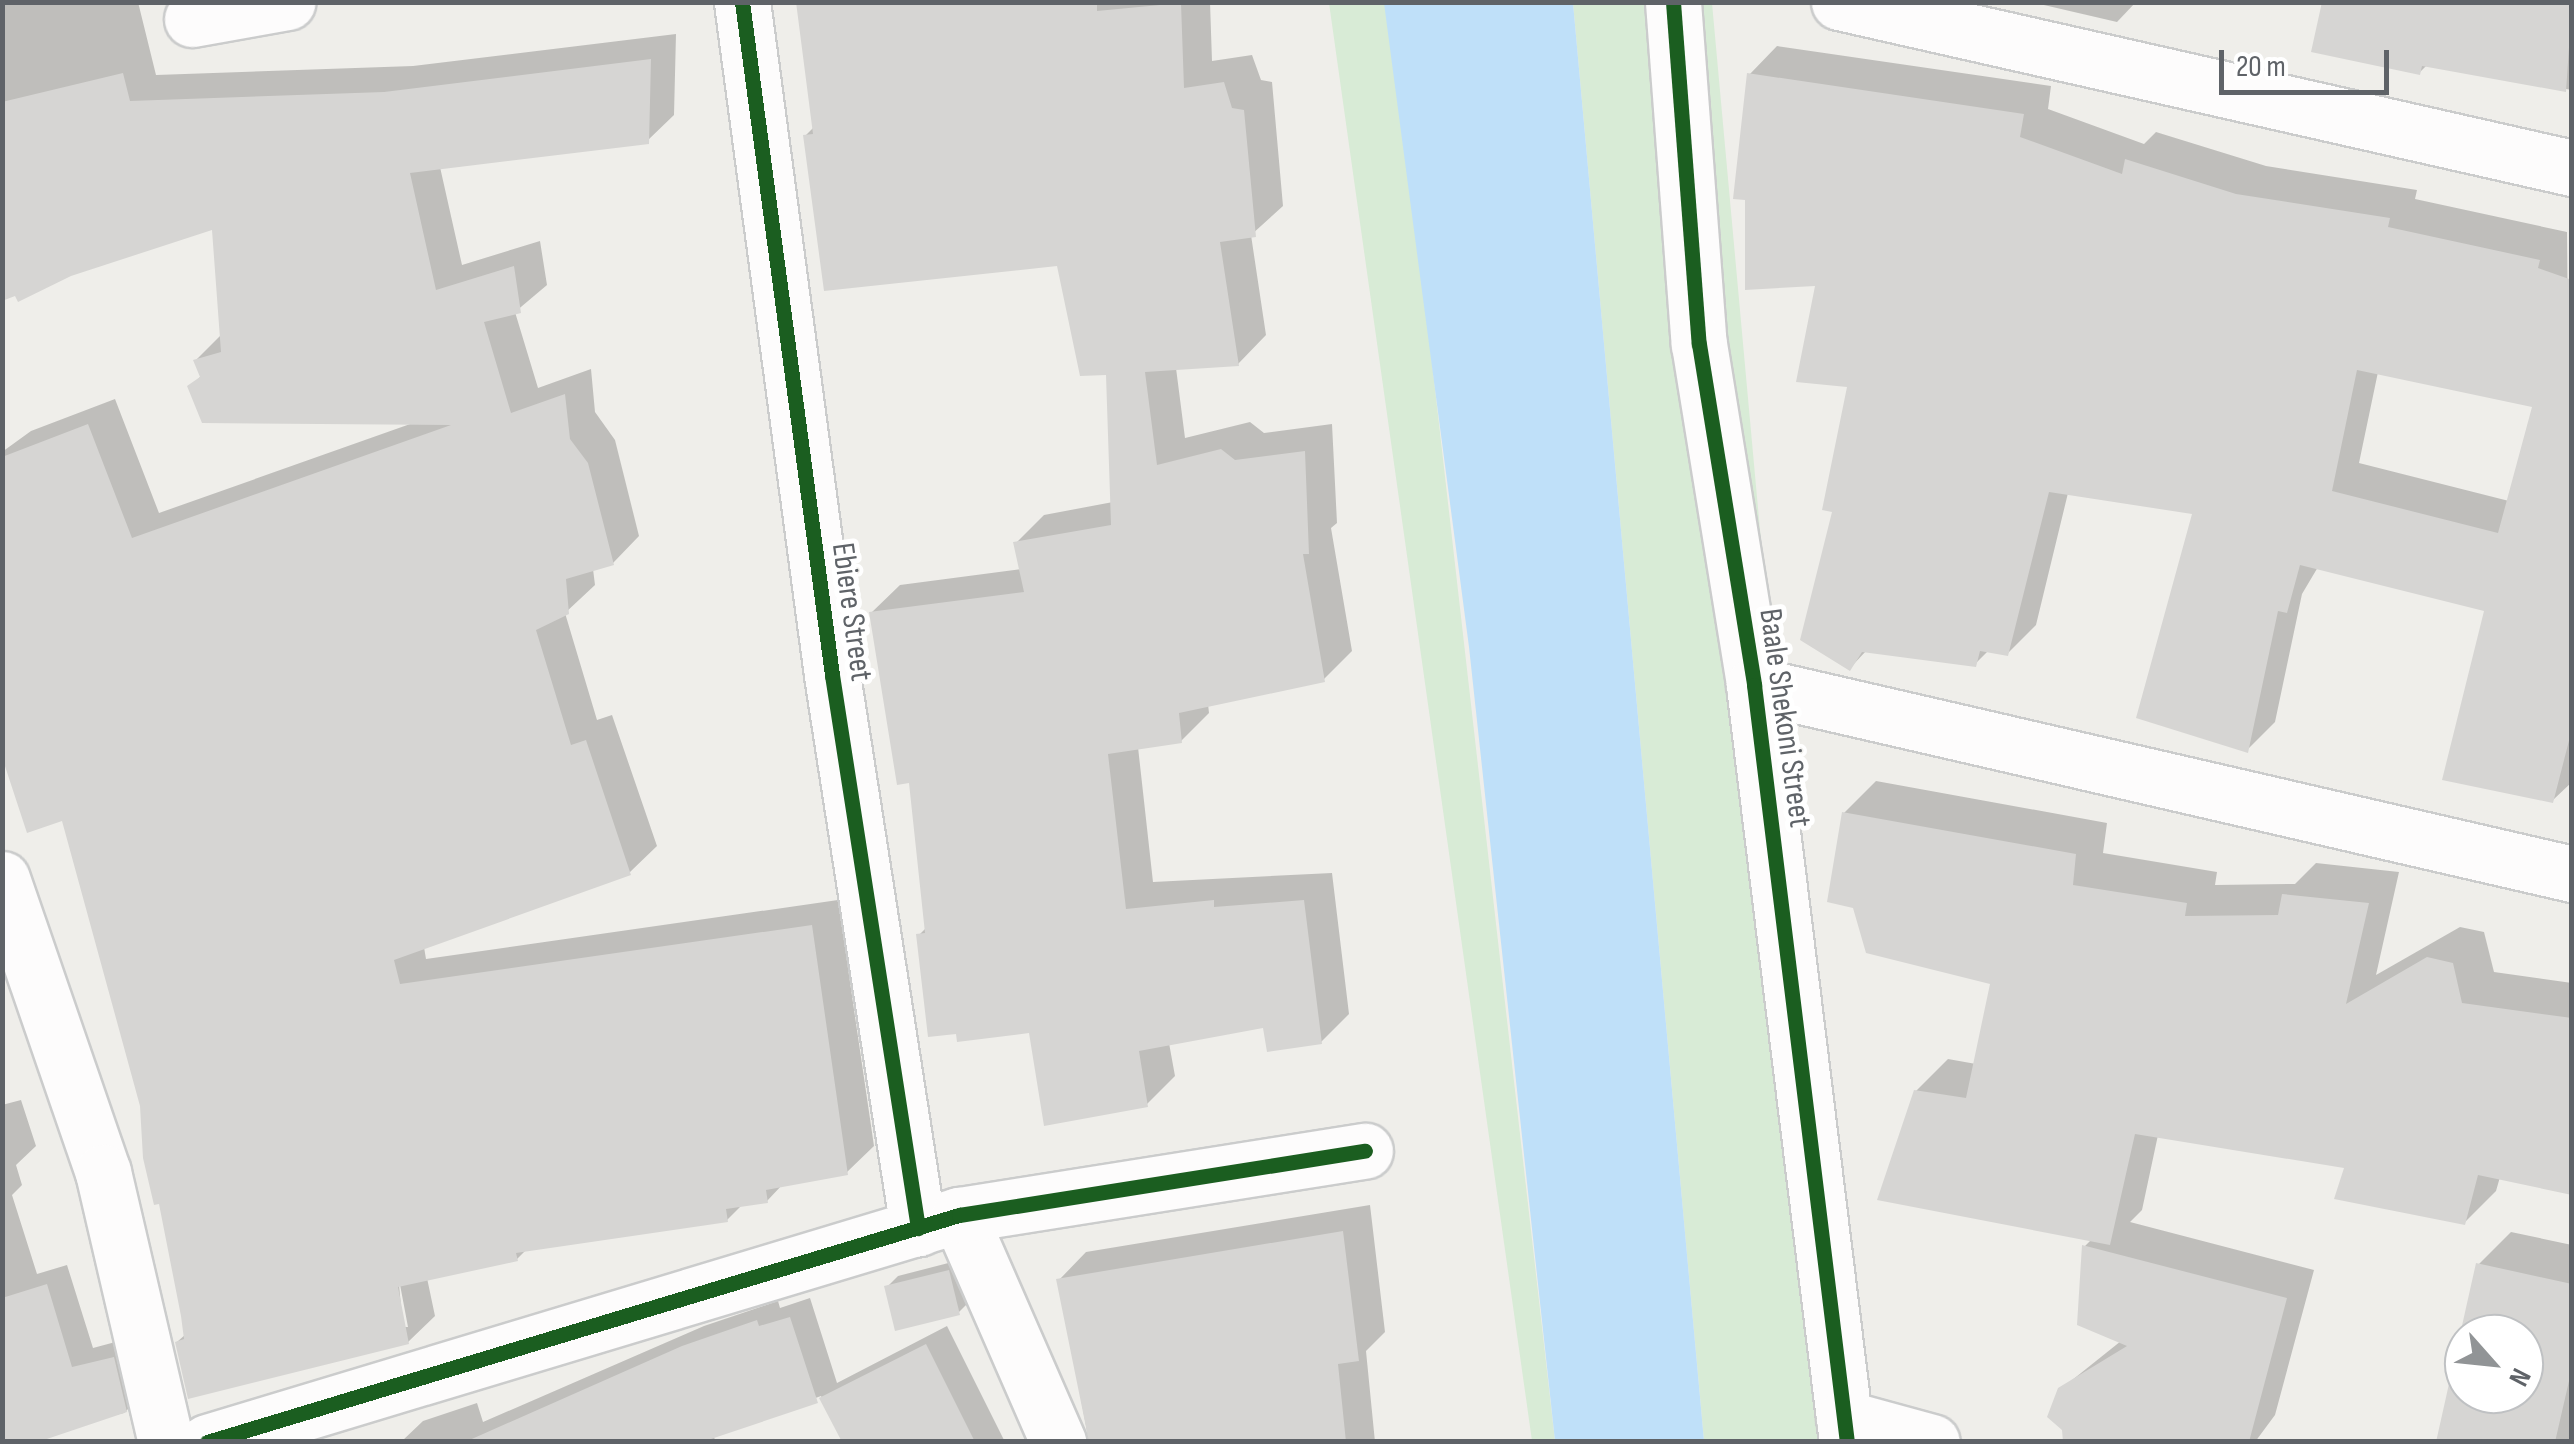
<!DOCTYPE html>
<html>
<head>
<meta charset="utf-8">
<style>
  body { margin:0 }
  #map { position:relative; width:2574px; height:1444px; overflow:hidden; background:#efeeea; font-family:"Sofia Sans Condensed",sans-serif }
  div>[style] { position:absolute }
  [style*='--x'] { left:calc(var(--x)*1px); top:calc(var(--y)*1px); width:calc(var(--w)*1px); rotate:calc(var(--a)*1deg) }
  .green>* { inset:0; background:#d8ebd6 }
  .water>* { inset:0; background:#bfe0f9 }
  .shadow>* { inset:0; background:#0003 }
  .building>* { inset:0; background:#d6d5d3 }
  .roads { filter:drop-shadow(2px 0 #cbcccc) drop-shadow(-2px 0 #cbcccc) drop-shadow(0 2px #cbcccc) drop-shadow(0 -2px #cbcccc) }
  .street>* { height:55px; margin:-27.5px; padding:0 27.5px; transform-origin:27.5px; border-radius:27.5px; background:#fdfcfc }
  .cycleway>* { height:15px; margin:-7.5px; padding:0 7.5px; transform-origin:7.5px; border-radius:7.5px; background:#1b5e20 }
  span { translate:-50% -50%; white-space:nowrap; text-align:center; line-height:1.15; -webkit-text-stroke:10px #fff; paint-order:stroke }
  .street-label { font-size:32px; color:#5f6368 }
  .frame { position:absolute; inset:0; border:5px solid #5f6368; pointer-events:none }
  .north { position:absolute; left:2444px; top:1314px; width:100px; height:100px; box-sizing:border-box; background:#fff; border:2px solid #bfc1c3; border-radius:50%; rotate:117deg; font-size:28px; font-weight:700; line-height:40px; text-align:center; color:#5f6368 }
  .north::after { content:''; display:block; margin:auto; width:35px; height:45px; background:#919496; clip-path:polygon(50% 0,100% 100%,50% 72%,0 100%) }
  .scale { position:absolute; left:2219px; top:50px; width:170px; height:45px; box-sizing:border-box; border:5px solid #5f6368; border-top:0; padding-left:12px; font-size:30px; line-height:35px; white-space:nowrap; color:#5f6368; -webkit-text-stroke:8px #fff; paint-order:stroke }
</style>
</head>
<body>
<div id="map">
  <div class="green">
    <div style="clip-path:polygon(1329px 3px,1391px 3px,1555px 1441px,1532px 1441px)"></div>
    <div style="clip-path:polygon(1573px 3px,1712px 3px,1843px 1441px,1704px 1441px)"></div>
  </div>
  <div class="water">
    <div style="clip-path:polygon(1384px 3px,1573px 3px,1704px 1441px,1555px 1441px,1469px 647px)"></div>
  </div>
  <div class="shadow">
    <div style="clip-path:polygon(evenodd,2px 2px,138px 2px,156px 75px,413px 66px,676px 34px,674px 115px,647px 141px,440px 167px,462px 265px,540px 241px,547px 285px,515px 312px,538px 388px,591px 369px,595px 412px,615px 440px,639px 536px,613px 563px,593px 569px,595px 585px,565px 613px,597px 720px,612px 715px,657px 846px,630px 872px,424px 947px,426px 959px,838px 900px,874px 1146px,847px 1172px,783px 1184px,767px 1201px,743px 1204px,727px 1220px,527px 1249px,517px 1259px,427px 1278px,435px 1316px,408px 1342px,177px 1342px,186px 1334px,142px 1106px,63px 818px,2px 749px,2px 452px,31px 431px,115px 399px,159px 513px,413px 423px,190px 387px,202px 375px,196px 360px,222px 334px,214px 227px,2px 298px,2px 2px,398px 1274px,408px 1327px,403px 1327px,398px 1274px)"></div>
    <div style="clip-path:polygon(799px 2px,1210px 2px,1212px 61px,1252px 55px,1261px 80px,1272px 82px,1283px 206px,1251px 235px,1266px 335px,1238px 364px,1176px 368px,1185px 438px,1250px 422px,1264px 433px,1332px 424px,1337px 523px,1331px 528px,1352px 651px,1323px 680px,1208px 704px,1209px 713px,1181px 741px,1138px 747px,1153px 882px,1332px 873px,1349px 1014px,1321px 1042px,1266px 1025px,1169px 1043px,1175px 1076px,1146px 1105px,1031px 1031px,919px 935px,927px 927px,911px 780px,871px 613px,900px 585px,1022px 569px,1016px 543px,1044px 515px,1113px 502px,1109px 372px,1058px 263px,805px 136px,814px 127px)"></div>
    <div style="clip-path:polygon(2031px 2px,2136px 2px,2117px 22px)"></div>
    <div style="clip-path:polygon(2324px 2px,2572px 2px,2572px 90px,2427px 65px,2420px 72px)"></div>
    <div style="clip-path:polygon(evenodd,1777px 46px,2051px 86px,2048px 109px,2144px 144px,2156px 132px,2266px 166px,2417px 190px,2415px 199px,2567px 232px,2572px 782px,2553px 800px,2487px 610px,2318px 567px,2302px 594px,2275px 722px,2247px 750px,2195px 511px,2068px 493px,2036px 625px,2007px 654px,1989px 650px,1975px 664px,1867px 650px,1850px 668px,1835px 510px,1850px 385px,1749px 75px,1777px 46px,2378px 372px,2536px 405px,2509px 501px,2359px 463px,2378px 372px)"></div>
    <div style="clip-path:polygon(1876px 781px,2107px 823px,2103px 853px,2217px 872px,2215px 885px,2295px 884px,2316px 863px,2399px 872px,2376px 975px,2460px 927px,2484px 932px,2494px 972px,2572px 983px,2572px 1193px,2500px 1177px,2496px 1191px,2464px 1223px,2347px 1166px,2158px 1135px,2142px 1210px,2130px 1222px,2314px 1270px,2275px 1415px,2255px 1442px,2080px 1442px,2061px 1389px,2121px 1341px,2080px 1324px,2085px 1246px,2092px 1239px,1916px 1091px,1948px 1059px,1976px 1064px,1993px 982px,1844px 813px)"></div>
    <div style="clip-path:polygon(21px 1100px,36px 1146px,16px 1165px,22px 1185px,12px 1195px,37px 1274px,67px 1265px,93px 1348px,134px 1337px,145px 1392px,124px 1413px,2px 1442px,2px 1105px)"></div>
    <div style="clip-path:polygon(1370px 1205px,1385px 1332px,1366px 1351px,1375px 1442px,1089px 1442px,1059px 1280px,1086px 1252px)"></div>
    <div style="clip-path:polygon(evenodd,2511px 1232px,2572px 1245px,2572px 1441px,2439px 1440px,2479px 1264px,2511px 1232px,2464px 1334px,2524px 1334px,2524px 1394px,2464px 1394px,2464px 1334px)"></div>
    <div style="clip-path:polygon(960px 1260px,970px 1301px,959px 1312px,887px 1287px,898px 1276px)"></div>
    <div style="clip-path:polygon(810px 1298px,837px 1383px,947px 1326px,1005px 1442px,844px 1442px,821px 1396px,713px 1435px,716px 1442px,402px 1441px,423px 1421px,477px 1403px,483px 1422px,704px 1326px,778px 1301px,780px 1308px)"></div>
  </div>
  <div class="building">
    <div style="clip-path:polygon(796px 2px,1097px 2px,1097px 11px,1181px 3px,1184px 88px,1224px 82px,1232px 108px,1244px 110px,1256px 237px,1220px 242px,1239px 366px,1145px 372px,1157px 465px,1221px 449px,1235px 460px,1305px 451px,1309px 554px,1303px 554px,1325px 682px,1179px 713px,1182px 743px,1108px 754px,1126px 909px,1214px 900px,1214px 907px,1304px 900px,1322px 1044px,1267px 1052px,1263px 1028px,1139px 1051px,1148px 1107px,1044px 1126px,1029px 1033px,957px 1042px,956px 1034px,928px 1037px,916px 934px,925px 933px,909px 783px,897px 785px,869px 612px,1024px 592px,1013px 542px,1111px 525px,1106px 375px,1080px 376px,1057px 266px,824px 291px,803px 135px,813px 134px)"></div>
    <div style="clip-path:polygon(2322px 2px,2572px 2px,2566px 92px,2422px 66px,2420px 75px,2311px 52px)"></div>
    <div style="clip-path:polygon(651px 59px,649px 144px,410px 173px,436px 290px,514px 266px,521px 313px,484px 322px,511px 413px,565px 394px,570px 439px,588px 463px,614px 565px,566px 579px,569px 614px,536px 630px,571px 745px,586px 740px,631px 875px,394px 960px,400px 984px,812px 925px,848px 1175px,766px 1190px,768px 1203px,726px 1209px,728px 1222px,516px 1253px,518px 1261px,398px 1287px,409px 1344px,188px 1399px,175px 1342px,184px 1339px,181px 1316px,159px 1204px,154px 1205px,143px 1158px,140px 1106px,62px 821px,27px 833px,2px 757px,2px 457px,88px 424px,132px 538px,451px 425px,202px 423px,187px 386px,200px 377px,193px 360px,221px 352px,212px 230px,71px 276px,18px 302px,15px 296px,2px 301px,2px 102px,123px 73px,130px 101px,384px 92px)"></div>
    <div style="clip-path:polygon(evenodd,1747px 73px,2024px 114px,2020px 137px,2122px 174px,2125px 159px,2236px 194px,2390px 218px,2388px 227px,2540px 260px,2538px 268px,2572px 280px,2572px 729px,2553px 803px,2442px 780px,2484px 611px,2300px 565px,2287px 613px,2278px 611px,2248px 753px,2136px 718px,2192px 514px,2049px 492px,2008px 656px,1980px 651px,1976px 667px,1862px 652px,1850px 671px,1800px 640px,1832px 512px,1822px 510px,1847px 387px,1796px 382px,1815px 286px,1745px 290px,1745px 200px,1733px 199px,1747px 73px,2357px 370px,2532px 407px,2498px 533px,2332px 491px,2357px 370px)"></div>
    <div style="clip-path:polygon(1842px 812px,2076px 854px,2073px 885px,2187px 903px,2185px 916px,2278px 915px,2282px 894px,2369px 903px,2346px 1004px,2427px 957px,2453px 963px,2462px 1003px,2572px 1018px,2572px 1195px,2478px 1175px,2465px 1225px,2334px 1199px,2344px 1168px,2135px 1134px,2110px 1245px,1877px 1200px,1914px 1090px,1966px 1098px,1990px 984px,1866px 953px,1853px 908px,1827px 902px)"></div>
    <div style="clip-path:polygon(1343px 1231px,1359px 1361px,1338px 1364px,1346px 1442px,1089px 1442px,1056px 1279px)"></div>
    <div style="clip-path:polygon(2082px 1245px,2287px 1298px,2249px 1442px,2063px 1442px,2062px 1430px,2047px 1417px,2058px 1388px,2127px 1346px,2077px 1325px)"></div>
    <div style="clip-path:polygon(evenodd,2476px 1263px,2572px 1284px,2572px 1368px,2555px 1442px,2436px 1442px,2476px 1263px,2464px 1334px,2524px 1334px,2524px 1394px,2464px 1394px,2464px 1334px)"></div>
    <div style="clip-path:polygon(949px 1270px,960px 1315px,895px 1331px,884px 1286px)"></div>
    <div style="clip-path:polygon(47px 1284px,72px 1367px,114px 1357px,127px 1412px,38px 1442px,2px 1442px,2px 1298px)"></div>
    <div style="clip-path:polygon(790px 1317px,818px 1403px,702px 1442px,465px 1442px,682px 1346px,757px 1320px,759px 1326px)"></div>
    <div style="clip-path:polygon(926px 1344px,975px 1442px,842px 1442px,819px 1398px)"></div>
  </div>
  <div class="roads">
    <div class="street">
      <div style="--x:742;--y:2;--w:679;--a:82.38"></div>
      <div style="--x:832;--y:675;--w:560;--a:81.16"></div>
      <div style="--x:1673;--y:2;--w:343;--a:85.7"></div>
      <div style="--x:1699;--y:344;--w:345;--a:80.8"></div>
      <div style="--x:1754;--y:685;--w:763;--a:83"></div>
      <div style="--x:1839;--y:2;--w:752;--a:12.76"></div>
      <div style="--x:192;--y:19;--w:97;--a:-10.1"></div>
      <div style="--x:1754;--y:685;--w:840;--a:13.01"></div>
      <div style="--x:2;--y:879;--w:310;--a:71"></div>
      <div style="--x:103;--y:1172;--w:277;--a:76.9"></div>
      <div style="--x:959;--y:1215;--w:248;--a:66.4"></div>
      <div style="--x:1844;--y:1418;--w:91;--a:15.3"></div>
      <div style="--x:207;--y:1442;--w:786;--a:-16.8"></div>
      <div style="--x:959;--y:1215;--w:411;--a:-9"></div>
    </div>
  </div>
  <div class="cycleway">
    <div style="--x:742;--y:2;--w:679;--a:82.38"></div>
    <div style="--x:832;--y:675;--w:560;--a:81.16"></div>
    <div style="--x:1673;--y:2;--w:343;--a:85.7"></div>
    <div style="--x:1699;--y:344;--w:345;--a:80.8"></div>
    <div style="--x:1754;--y:685;--w:763;--a:83"></div>
    <div style="--x:207;--y:1442;--w:786;--a:-16.8"></div>
    <div style="--x:959;--y:1215;--w:411;--a:-9"></div>
  </div>
  <div class="street-label">
    <span style="left:851px;top:612px;rotate:82deg">Ebiere Street</span>
    <span style="left:1784px;top:718px;rotate:82deg">Baale Shekoni Street</span>
  </div>
  <div class="frame"></div>
  <div class="north">N</div>
  <div class="scale">20 m</div>
</div>
</body>
</html>
